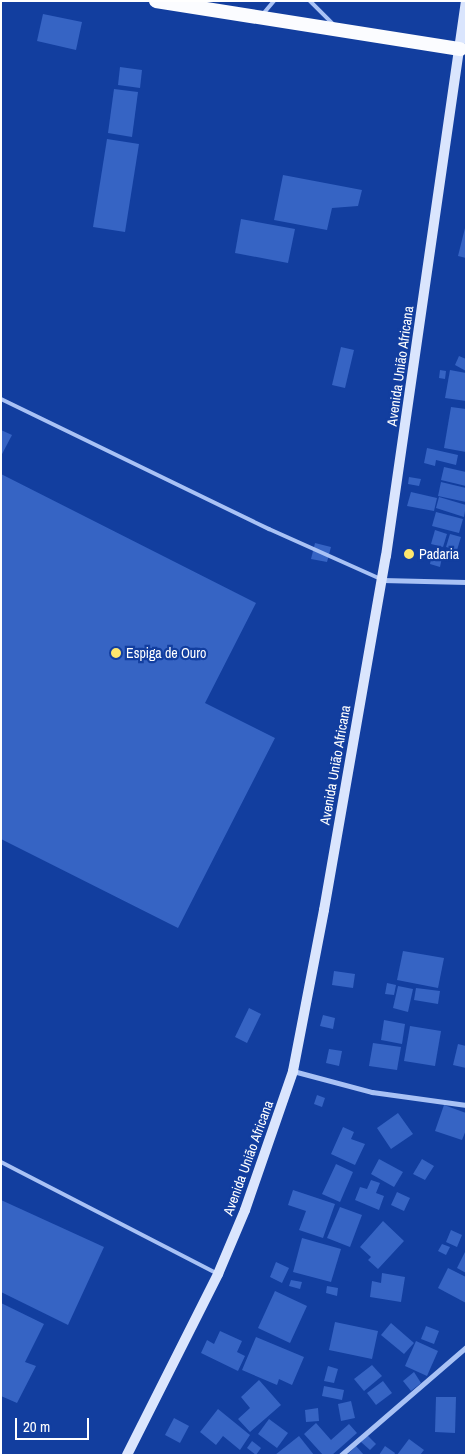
<!DOCTYPE html>
<html>
<head>
<meta charset="utf-8">
<style>
  body { margin:0 }
  #map { position:relative; width:467px; height:1456px; overflow:hidden; background:#123e9f; font-family:"Archivo Narrow",sans-serif }
  div>[style] { position:absolute }
  [style*='--x'] { left:calc(var(--x)*1px); top:calc(var(--y)*1px); width:calc(var(--w)*1px); rotate:calc(var(--a)*1deg) }
  .building>* { inset:0; background:#3664c4 }
  .service>* { height:4px; margin:-2px; padding:0 2px; transform-origin:2px; border-radius:2px; background:#a9c2f5 }
  .minor>* { height:5px; margin:-2.5px; padding:0 2.5px; transform-origin:2.5px; border-radius:2.5px; background:#a9c2f5 }
  .secondary>* { height:10px; margin:-5px; padding:0 5px; transform-origin:5px; border-radius:5px; background:#dae5fd }
  .trunk>* { height:14px; margin:-7px; padding:0 7px; transform-origin:7px; border-radius:7px; background:#fbfcff }
  .dots>* { width:14px; height:14px; translate:-50% -50%; box-sizing:border-box; border:2px solid #123e9f; border-radius:50% }
  span { translate:-50% -50%; white-space:nowrap; text-align:center; line-height:1.15; -webkit-text-stroke:4.5px #123e9f; paint-order:stroke }
  .street-label { font-size:14px; color:#fff }
  .poi-label { font-size:14px; color:#fff }
  .left { translate:0 -50%; text-align:left }
  .frame { position:absolute; inset:0; border:2px solid #fff; pointer-events:none }
  .scale { position:absolute; left:15px; top:1418px; width:74px; height:22px; box-sizing:border-box; border:2px solid #fff; border-top:0; padding-left:6px; font-size:15px; line-height:18px; white-space:nowrap; color:#fff; -webkit-text-stroke:4px #123e9f; paint-order:stroke }
</style>
</head>
<body>
<div id="map">
  <div class="building">
    <div style="clip-path:polygon(43px 14px,82px 22px,76px 50px,37px 41px)"></div>
    <div style="clip-path:polygon(120px 67px,142px 70px,140px 88px,118px 85px)"></div>
    <div style="clip-path:polygon(114px 89px,138px 92px,132px 137px,108px 133px)"></div>
    <div style="clip-path:polygon(107px 139px,139px 144px,125px 232px,93px 227px)"></div>
    <div style="clip-path:polygon(283px 175px,362px 190px,358px 206px,332px 208px,327px 230px,274px 220px)"></div>
    <div style="clip-path:polygon(241px 219px,295px 229px,288px 263px,235px 253px)"></div>
    <div style="clip-path:polygon(465px 228px,466px 228px,466px 258px,458px 256px)"></div>
    <div style="clip-path:polygon(341px 347px,354px 350px,345px 388px,332px 385px)"></div>
    <div style="clip-path:polygon(459px 356px,466px 359px,466px 371px,455px 365px)"></div>
    <div style="clip-path:polygon(440px 370px,446px 371px,445px 379px,439px 378px)"></div>
    <div style="clip-path:polygon(450px 370px,466px 373px,466px 401px,445px 398px)"></div>
    <div style="clip-path:polygon(451px 407px,466px 409px,466px 452px,444px 448px)"></div>
    <div style="clip-path:polygon(1px 430px,12px 435px,1px 456px)"></div>
    <div style="clip-path:polygon(427px 448px,458px 455px,456px 465px,436px 460px,435px 466px,424px 463px)"></div>
    <div style="clip-path:polygon(444px 467px,466px 472px,466px 486px,441px 480px)"></div>
    <div style="clip-path:polygon(1px 474px,256px 603px,205px 703px,275px 738px,178px 928px,1px 839px)"></div>
    <div style="clip-path:polygon(409px 477px,421px 479px,419px 486px,408px 484px)"></div>
    <div style="clip-path:polygon(441px 482px,466px 488px,466px 502px,438px 496px)"></div>
    <div style="clip-path:polygon(411px 492px,437px 498px,434px 511px,407px 506px)"></div>
    <div style="clip-path:polygon(439px 497px,466px 505px,464px 517px,436px 508px)"></div>
    <div style="clip-path:polygon(436px 512px,463px 519px,459px 533px,432px 526px)"></div>
    <div style="clip-path:polygon(435px 530px,447px 534px,443px 547px,431px 544px)"></div>
    <div style="clip-path:polygon(450px 534px,461px 537px,457px 550px,446px 547px)"></div>
    <div style="clip-path:polygon(315px 543px,331px 547px,327px 562px,311px 559px)"></div>
    <div style="clip-path:polygon(433px 550px,443px 552px,440px 567px,430px 564px)"></div>
    <div style="clip-path:polygon(403px 951px,444px 958px,438px 988px,397px 980px)"></div>
    <div style="clip-path:polygon(334px 971px,355px 974px,353px 988px,332px 985px)"></div>
    <div style="clip-path:polygon(387px 983px,396px 985px,394px 995px,385px 994px)"></div>
    <div style="clip-path:polygon(398px 986px,413px 989px,408px 1012px,393px 1008px)"></div>
    <div style="clip-path:polygon(416px 988px,440px 991px,438px 1004px,414px 1000px)"></div>
    <div style="clip-path:polygon(249px 1008px,261px 1014px,247px 1043px,235px 1037px)"></div>
    <div style="clip-path:polygon(323px 1015px,335px 1018px,333px 1029px,320px 1026px)"></div>
    <div style="clip-path:polygon(384px 1020px,405px 1024px,402px 1044px,381px 1040px)"></div>
    <div style="clip-path:polygon(410px 1026px,441px 1031px,435px 1066px,404px 1061px)"></div>
    <div style="clip-path:polygon(373px 1043px,401px 1047px,397px 1070px,369px 1066px)"></div>
    <div style="clip-path:polygon(458px 1044px,466px 1046px,466px 1068px,453px 1065px)"></div>
    <div style="clip-path:polygon(329px 1049px,342px 1051px,339px 1066px,326px 1063px)"></div>
    <div style="clip-path:polygon(317px 1095px,325px 1098px,322px 1107px,314px 1104px)"></div>
    <div style="clip-path:polygon(444px 1105px,466px 1113px,466px 1130px,462px 1140px,435px 1131px)"></div>
    <div style="clip-path:polygon(398px 1113px,413px 1134px,391px 1149px,377px 1128px)"></div>
    <div style="clip-path:polygon(343px 1127px,354px 1132px,351px 1139px,365px 1144px,355px 1165px,331px 1154px)"></div>
    <div style="clip-path:polygon(379px 1159px,403px 1172px,394px 1187px,371px 1174px)"></div>
    <div style="clip-path:polygon(422px 1159px,434px 1166px,425px 1180px,413px 1174px)"></div>
    <div style="clip-path:polygon(336px 1164px,353px 1172px,340px 1202px,322px 1194px)"></div>
    <div style="clip-path:polygon(371px 1180px,380px 1183px,376px 1193px,384px 1196px,379px 1210px,355px 1200px,360px 1187px,367px 1189px)"></div>
    <div style="clip-path:polygon(293px 1190px,335px 1204px,323px 1238px,299px 1230px,306px 1211px,288px 1205px)"></div>
    <div style="clip-path:polygon(397px 1192px,410px 1198px,404px 1211px,391px 1205px)"></div>
    <div style="clip-path:polygon(1px 1200px,104px 1247px,68px 1325px,1px 1292px)"></div>
    <div style="clip-path:polygon(340px 1207px,362px 1215px,350px 1247px,327px 1238px)"></div>
    <div style="clip-path:polygon(383px 1221px,404px 1241px,378px 1269px,368px 1260px,371px 1257px,360px 1247px)"></div>
    <div style="clip-path:polygon(451px 1230px,462px 1235px,457px 1247px,446px 1242px)"></div>
    <div style="clip-path:polygon(302px 1238px,341px 1249px,331px 1282px,293px 1272px)"></div>
    <div style="clip-path:polygon(442px 1244px,450px 1247px,446px 1255px,438px 1251px)"></div>
    <div style="clip-path:polygon(466px 1250px,466px 1273px,457px 1268px)"></div>
    <div style="clip-path:polygon(276px 1262px,289px 1268px,282px 1283px,270px 1277px)"></div>
    <div style="clip-path:polygon(448px 1268px,466px 1277px,466px 1303px,438px 1288px)"></div>
    <div style="clip-path:polygon(382px 1273px,405px 1277px,401px 1302px,370px 1297px,372px 1281px,381px 1283px)"></div>
    <div style="clip-path:polygon(291px 1280px,302px 1282px,300px 1289px,289px 1286px)"></div>
    <div style="clip-path:polygon(327px 1286px,338px 1288px,337px 1296px,326px 1293px)"></div>
    <div style="clip-path:polygon(275px 1291px,307px 1306px,290px 1343px,258px 1328px)"></div>
    <div style="clip-path:polygon(1px 1303px,44px 1324px,25px 1362px,36px 1366px,17px 1403px,1px 1396px)"></div>
    <div style="clip-path:polygon(335px 1322px,378px 1331px,372px 1359px,329px 1350px)"></div>
    <div style="clip-path:polygon(391px 1323px,414px 1343px,404px 1354px,381px 1335px)"></div>
    <div style="clip-path:polygon(426px 1326px,439px 1331px,434px 1344px,421px 1339px)"></div>
    <div style="clip-path:polygon(220px 1331px,242px 1341px,237px 1352px,245px 1356px,238px 1371px,201px 1353px,207px 1340px,214px 1344px)"></div>
    <div style="clip-path:polygon(256px 1337px,304px 1357px,292px 1385px,279px 1379px,277px 1385px,242px 1370px)"></div>
    <div style="clip-path:polygon(416px 1341px,438px 1351px,427px 1376px,405px 1366px)"></div>
    <div style="clip-path:polygon(372px 1365px,382px 1376px,364px 1391px,354px 1379px)"></div>
    <div style="clip-path:polygon(328px 1366px,338px 1369px,334px 1383px,324px 1381px)"></div>
    <div style="clip-path:polygon(414px 1372px,421px 1383px,411px 1391px,403px 1381px)"></div>
    <div style="clip-path:polygon(259px 1380px,281px 1405px,250px 1432px,238px 1419px,250px 1408px,241px 1397px)"></div>
    <div style="clip-path:polygon(383px 1381px,392px 1393px,376px 1405px,367px 1393px)"></div>
    <div style="clip-path:polygon(324px 1386px,344px 1390px,342px 1400px,322px 1396px)"></div>
    <div style="clip-path:polygon(436px 1397px,456px 1397px,455px 1433px,435px 1432px)"></div>
    <div style="clip-path:polygon(351px 1401px,355px 1418px,341px 1421px,338px 1404px)"></div>
    <div style="clip-path:polygon(318px 1408px,319px 1421px,306px 1422px,305px 1410px)"></div>
    <div style="clip-path:polygon(218px 1409px,250px 1435px,240px 1450px,223px 1436px,216px 1445px,200px 1432px)"></div>
    <div style="clip-path:polygon(174px 1418px,189px 1426px,180px 1443px,165px 1435px)"></div>
    <div style="clip-path:polygon(269px 1419px,288px 1433px,277px 1448px,258px 1434px)"></div>
    <div style="clip-path:polygon(316px 1423px,331px 1440px,349px 1424px,357px 1433px,332px 1455px,323px 1455px,304px 1434px)"></div>
    <div style="clip-path:polygon(367px 1435px,376px 1444px,370px 1450px,361px 1442px)"></div>
    <div style="clip-path:polygon(299px 1436px,314px 1455px,275px 1455px)"></div>
    <div style="clip-path:polygon(409px 1439px,424px 1450px,420px 1455px,397px 1455px)"></div>
    <div style="clip-path:polygon(252px 1441px,261px 1448px,256px 1455px,247px 1448px)"></div>
    <div style="clip-path:polygon(356px 1446px,364px 1455px,347px 1455px)"></div>
    <div style="clip-path:polygon(385px 1446px,395px 1453px,394px 1455px,379px 1455px)"></div>
  </div>
  <div class="service">
    <div style="--x:310;--y:1;--w:33;--a:45"></div>
    <div style="--x:263;--y:14;--w:17;--a:-50"></div>
    <div style="--x:1;--y:399;--w:298;--a:25.9"></div>
    <div style="--x:269;--y:529;--w:123;--a:24.1"></div>
    <div style="--x:1;--y:1162;--w:242;--a:27.3"></div>
  </div>
  <div class="minor">
    <div style="--x:382;--y:580;--w:84;--a:1.4"></div>
    <div style="--x:293;--y:1071;--w:82;--a:14.9"></div>
    <div style="--x:372;--y:1092;--w:95;--a:7.9"></div>
    <div style="--x:341;--y:1455;--w:165;--a:-40.8"></div>
  </div>
  <div class="secondary">
    <div style="--x:127;--y:1455;--w:203;--a:-63.3"></div>
    <div style="--x:218;--y:1274;--w:69;--a:-67.1"></div>
    <div style="--x:245;--y:1210;--w:147;--a:-70.9"></div>
    <div style="--x:293;--y:1071;--w:164;--a:-79.1"></div>
    <div style="--x:324;--y:910;--w:359;--a:-80.1"></div>
    <div style="--x:386;--y:556;--w:561;--a:-81.8"></div>
  </div>
  <div class="trunk">
    <div style="--x:156;--y:1;--w:308;--a:9"></div>
  </div>
  <div class="dots">
    <div style="left:409px;top:554px;background:#ffe76d"></div>
    <div style="left:116px;top:653px;background:#ffe76d"></div>
  </div>
  <div class="street-label">
    <span style="left:400px;top:366px;rotate:-82deg">Avenida União Africana</span>
    <span style="left:335px;top:765px;rotate:-80deg">Avenida União Africana</span>
    <span style="left:248px;top:1158px;rotate:-70deg">Avenida União Africana</span>
  </div>
  <div class="poi-label">
    <span class="left" style="left:419px;top:554px">Padaria</span>
    <span class="left" style="left:126px;top:653px">Espiga de Ouro</span>
  </div>
  <div class="frame"></div>
  <div class="scale">20 m</div>
</div>
</body>
</html>
